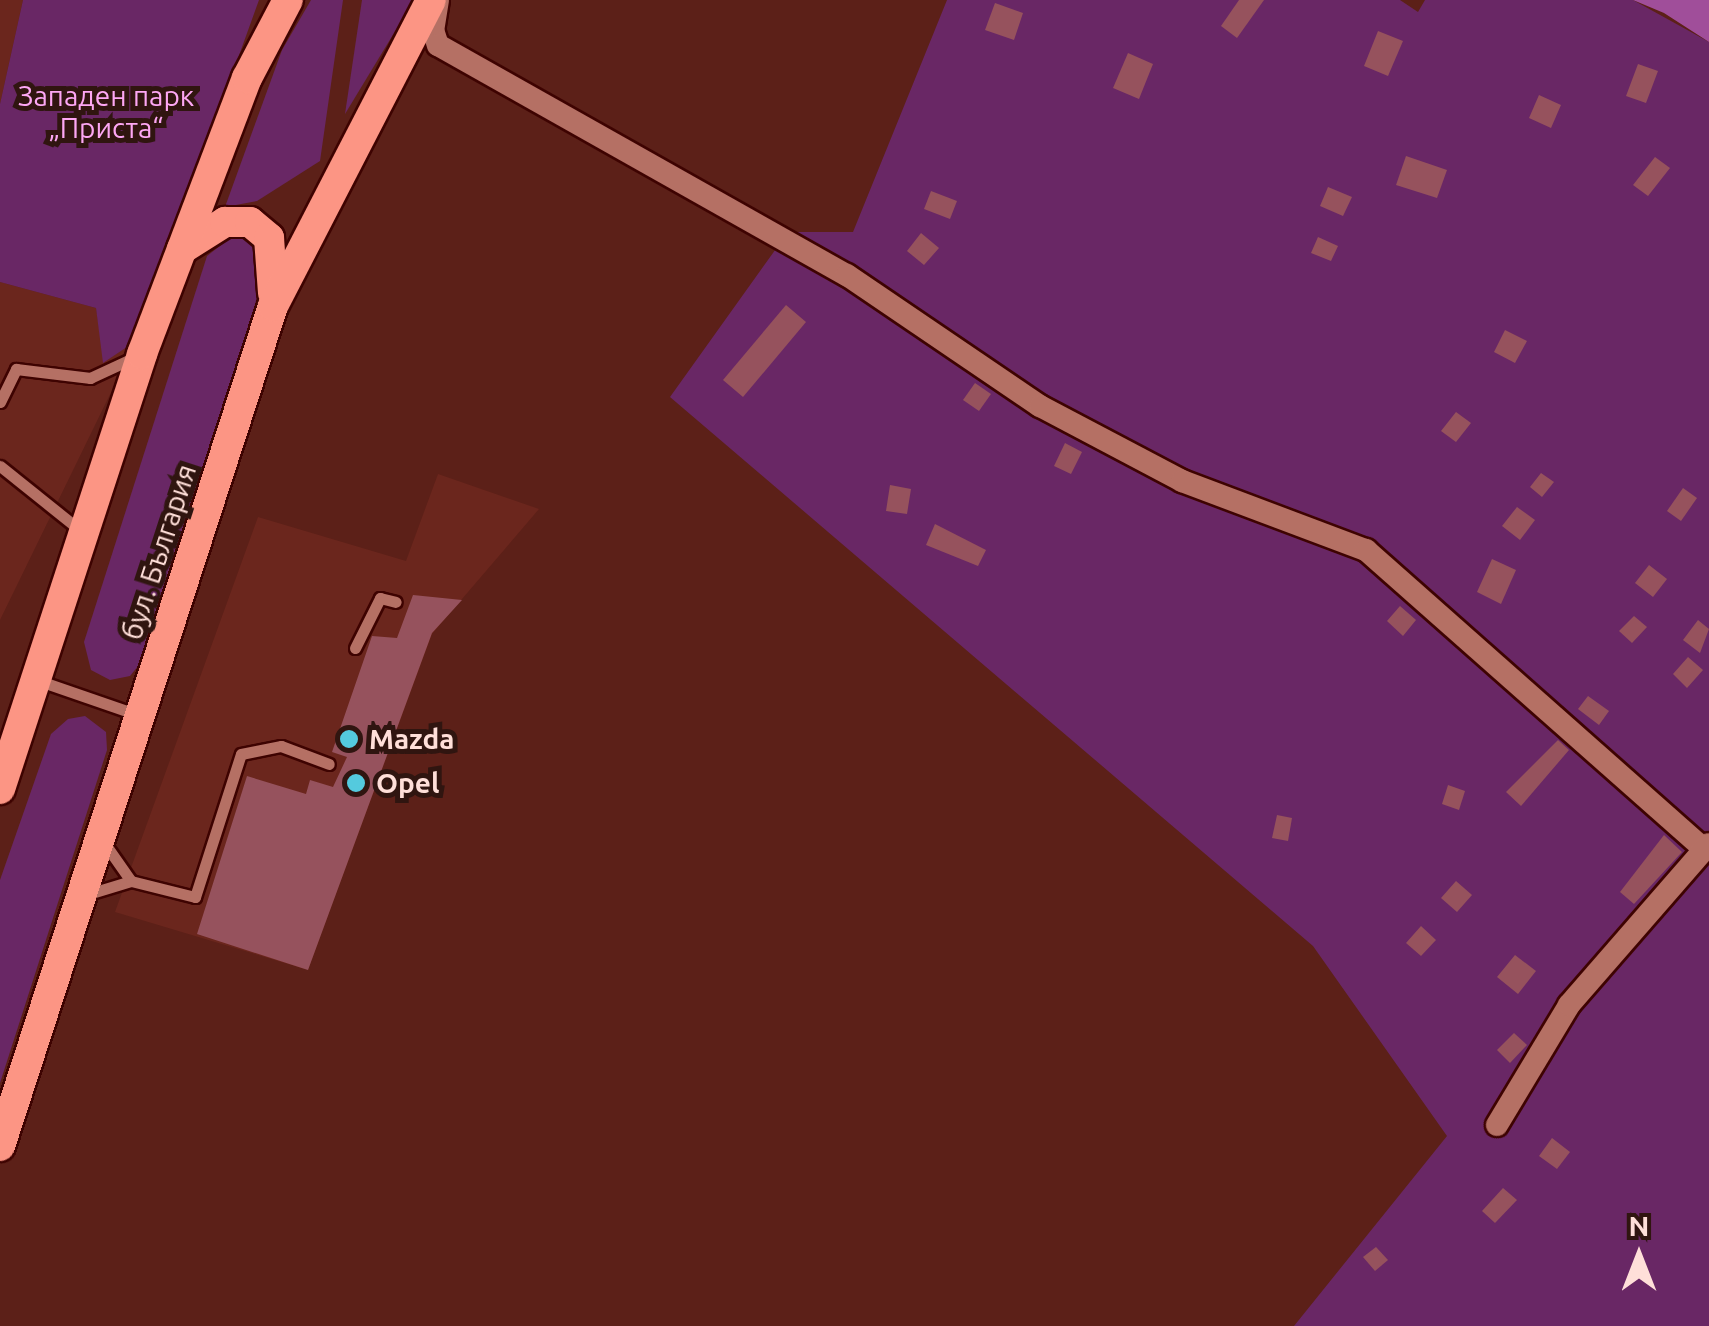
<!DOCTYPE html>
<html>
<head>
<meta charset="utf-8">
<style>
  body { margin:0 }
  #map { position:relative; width:1709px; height:1326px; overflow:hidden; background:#5c2018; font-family:Ubuntu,sans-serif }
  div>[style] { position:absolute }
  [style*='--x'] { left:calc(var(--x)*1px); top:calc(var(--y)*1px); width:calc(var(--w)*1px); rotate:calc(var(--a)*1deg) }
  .built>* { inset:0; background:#6b261d }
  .green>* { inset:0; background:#692765 }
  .forest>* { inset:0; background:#a04e9a }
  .building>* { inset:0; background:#96525d }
  .roads { filter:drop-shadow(2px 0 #3e0301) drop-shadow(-2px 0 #3e0301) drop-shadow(0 2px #3e0301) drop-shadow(0 -2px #3e0301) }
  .lane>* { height:11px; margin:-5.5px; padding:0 5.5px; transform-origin:5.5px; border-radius:5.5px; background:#b57064 }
  .street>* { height:22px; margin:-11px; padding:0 11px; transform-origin:11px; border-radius:11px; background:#b57064 }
  .highway>* { height:30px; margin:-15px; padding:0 15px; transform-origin:15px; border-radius:15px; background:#fc9584 }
  .dots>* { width:28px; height:28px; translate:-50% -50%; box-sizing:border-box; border:5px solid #301510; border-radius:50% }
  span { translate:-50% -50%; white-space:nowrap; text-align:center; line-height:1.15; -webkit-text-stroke:10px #301510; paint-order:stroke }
  .park-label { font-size:28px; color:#fda7f4 }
  .street-label { font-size:28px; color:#ffdfd9 }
  .poi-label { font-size:28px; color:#ffdfd9; font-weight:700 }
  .left { translate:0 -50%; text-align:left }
  .north { position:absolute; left:1589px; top:1206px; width:100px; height:100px; -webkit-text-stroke:8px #301510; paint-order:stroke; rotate:0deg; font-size:28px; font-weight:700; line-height:40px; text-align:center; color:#ffdfd9 }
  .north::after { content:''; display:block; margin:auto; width:35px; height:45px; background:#ffdfd9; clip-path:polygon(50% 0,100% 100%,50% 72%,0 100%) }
</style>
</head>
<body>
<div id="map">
  <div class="built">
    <div style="clip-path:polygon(0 0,23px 0,0 104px)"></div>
    <div style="clip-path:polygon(0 282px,96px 308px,104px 362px,136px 341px,0 620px)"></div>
    <div style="clip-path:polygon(438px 474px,539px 509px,432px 634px,308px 970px,115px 912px,258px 517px,406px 561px)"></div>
  </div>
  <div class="green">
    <div style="clip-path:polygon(23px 0,259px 0,136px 341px,103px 363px,96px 308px,0 282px,0 104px)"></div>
    <div style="clip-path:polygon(311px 0,343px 0,320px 161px,257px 201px,225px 207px,282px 50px)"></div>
    <div style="clip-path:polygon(362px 0,414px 0,345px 114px)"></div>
    <div style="clip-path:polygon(947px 0,1400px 0,1418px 12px,1425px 0,1633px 0,1709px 42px,1709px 1326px,1294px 1326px,1447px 1136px,1313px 946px,670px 397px,788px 232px,853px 232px)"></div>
    <div style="clip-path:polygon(235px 234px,253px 239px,265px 273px,143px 660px,130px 676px,110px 680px,91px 670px,84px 642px,207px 256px)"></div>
    <div style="clip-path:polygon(85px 716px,106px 732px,107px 750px,0 1083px,0 880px,51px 734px,68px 719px)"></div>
  </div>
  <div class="forest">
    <div style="clip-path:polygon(1633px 0,1709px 0,1709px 42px,1664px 13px)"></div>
  </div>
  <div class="building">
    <div style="clip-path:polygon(1239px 0,1264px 0,1237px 38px,1221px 26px)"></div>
    <div style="clip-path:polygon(995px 3px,1023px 13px,1014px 40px,985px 30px)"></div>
    <div style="clip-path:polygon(1378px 31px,1403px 41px,1388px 76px,1364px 66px)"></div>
    <div style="clip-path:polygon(1128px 53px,1153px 64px,1139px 99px,1113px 88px)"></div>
    <div style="clip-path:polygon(1638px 64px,1658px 71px,1646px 103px,1626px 96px)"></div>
    <div style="clip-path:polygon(1539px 95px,1561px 105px,1551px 128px,1529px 118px)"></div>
    <div style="clip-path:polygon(1406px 156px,1447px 170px,1437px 198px,1396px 185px)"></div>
    <div style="clip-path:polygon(1655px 157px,1670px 168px,1648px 196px,1633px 185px)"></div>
    <div style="clip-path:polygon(1328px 187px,1352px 197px,1343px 216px,1320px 206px)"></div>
    <div style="clip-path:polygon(931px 191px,957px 201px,950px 219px,924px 209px)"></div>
    <div style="clip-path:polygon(921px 233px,939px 248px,924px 265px,907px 251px)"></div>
    <div style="clip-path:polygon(1318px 237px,1338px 246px,1331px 261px,1311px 253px)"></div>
    <div style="clip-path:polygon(786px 305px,806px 322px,743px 397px,723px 380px)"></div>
    <div style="clip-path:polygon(1505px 330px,1527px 341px,1515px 363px,1494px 352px)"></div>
    <div style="clip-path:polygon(975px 383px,991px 394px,979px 411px,963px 400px)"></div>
    <div style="clip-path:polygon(1456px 412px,1471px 423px,1456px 442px,1441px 431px)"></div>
    <div style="clip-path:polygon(1065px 443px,1082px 452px,1071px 474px,1054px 466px)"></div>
    <div style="clip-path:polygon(1541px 473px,1554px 482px,1542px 497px,1530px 487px)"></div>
    <div style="clip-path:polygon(890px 485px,911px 489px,907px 514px,886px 511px)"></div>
    <div style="clip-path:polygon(1683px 488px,1697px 498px,1681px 521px,1667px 511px)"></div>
    <div style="clip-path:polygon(1517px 507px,1535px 520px,1520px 540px,1502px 526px)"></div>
    <div style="clip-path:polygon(935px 524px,986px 550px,978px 566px,926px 545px)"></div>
    <div style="clip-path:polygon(1492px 559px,1516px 570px,1501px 604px,1477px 592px)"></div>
    <div style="clip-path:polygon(1649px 565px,1667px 579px,1653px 597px,1635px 583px)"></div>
    <div style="clip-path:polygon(413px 595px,462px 600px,432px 633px,308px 970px,197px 934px,247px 776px,306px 794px,310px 780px,333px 787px,347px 757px,332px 752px,372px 636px,397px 638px)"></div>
    <div style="clip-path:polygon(1400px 606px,1416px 620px,1403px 636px,1387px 621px)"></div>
    <div style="clip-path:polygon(1634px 616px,1647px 627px,1632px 643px,1619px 631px)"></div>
    <div style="clip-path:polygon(1698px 620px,1709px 629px,1700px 653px,1683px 640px)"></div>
    <div style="clip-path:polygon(1688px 657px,1703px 670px,1687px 688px,1673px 674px)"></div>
    <div style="clip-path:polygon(1588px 696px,1609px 711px,1599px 725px,1578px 709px)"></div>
    <div style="clip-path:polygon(1558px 740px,1569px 750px,1521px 806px,1506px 792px)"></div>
    <div style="clip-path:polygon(1448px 785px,1465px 791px,1459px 810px,1442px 804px)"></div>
    <div style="clip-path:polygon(1277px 815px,1292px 818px,1288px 841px,1272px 838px)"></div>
    <div style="clip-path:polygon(1664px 835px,1682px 852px,1634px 904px,1620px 892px)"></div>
    <div style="clip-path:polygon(1456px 881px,1472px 895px,1457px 912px,1441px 898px)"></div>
    <div style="clip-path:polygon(1421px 926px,1436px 940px,1421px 956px,1406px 943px)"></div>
    <div style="clip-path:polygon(1515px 955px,1536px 971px,1518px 994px,1497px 977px)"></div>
    <div style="clip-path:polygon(1514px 1033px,1527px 1045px,1510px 1063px,1497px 1050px)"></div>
    <div style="clip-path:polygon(1552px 1138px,1570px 1152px,1557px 1169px,1539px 1156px)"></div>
    <div style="clip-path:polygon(1503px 1188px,1517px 1200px,1495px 1223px,1482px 1211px)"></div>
    <div style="clip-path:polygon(1376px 1247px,1388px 1260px,1375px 1271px,1363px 1257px)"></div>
  </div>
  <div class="roads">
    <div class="lane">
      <div style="--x:0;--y:402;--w:37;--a:-64"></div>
      <div style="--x:16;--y:369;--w:75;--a:6.9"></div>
      <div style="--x:90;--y:378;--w:47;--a:-24.9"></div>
      <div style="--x:0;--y:466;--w:104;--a:38.7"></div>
      <div style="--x:355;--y:648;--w:56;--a:-63.4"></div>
      <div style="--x:380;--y:598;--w:16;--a:14"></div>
      <div style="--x:37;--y:680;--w:107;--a:19.1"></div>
      <div style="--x:105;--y:844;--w:45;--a:54.9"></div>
      <div style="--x:85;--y:895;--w:48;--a:-16.9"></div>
      <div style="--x:131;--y:881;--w:66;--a:14"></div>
      <div style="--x:195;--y:897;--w:150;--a:-72.2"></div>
      <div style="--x:241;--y:754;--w:41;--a:-11.3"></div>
      <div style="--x:281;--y:746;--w:51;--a:20.6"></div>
    </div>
    <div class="street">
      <div style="--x:438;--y:0;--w:30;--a:99"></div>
      <div style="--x:433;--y:30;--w:16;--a:72"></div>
      <div style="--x:438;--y:45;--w:469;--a:29.4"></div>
      <div style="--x:847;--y:275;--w:233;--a:34.2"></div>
      <div style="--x:1040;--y:406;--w:161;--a:27.8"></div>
      <div style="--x:1182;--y:481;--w:197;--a:20.6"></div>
      <div style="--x:1366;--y:550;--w:451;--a:41.5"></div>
      <div style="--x:1497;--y:1125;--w:140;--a:-59"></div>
      <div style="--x:1569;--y:1005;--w:213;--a:-49"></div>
    </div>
    <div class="highway">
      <div style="--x:182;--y:249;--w:51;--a:-32.1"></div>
      <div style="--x:225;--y:222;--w:25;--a:0"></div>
      <div style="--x:250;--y:222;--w:25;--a:40"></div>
      <div style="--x:269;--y:238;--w:55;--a:85.8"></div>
      <div style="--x:0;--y:789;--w:458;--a:-71.9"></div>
      <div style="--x:142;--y:354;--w:295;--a:-69.2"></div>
      <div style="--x:247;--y:78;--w:88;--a:-62.3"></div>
      <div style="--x:0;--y:1146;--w:883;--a:-72"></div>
      <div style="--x:273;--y:306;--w:344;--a:-62.7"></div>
    </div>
  </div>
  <div class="dots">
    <div style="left:349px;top:739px;background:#54cade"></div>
    <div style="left:356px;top:783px;background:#54cade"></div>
  </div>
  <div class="park-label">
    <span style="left:106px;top:112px">Западен парк<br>„Приста“</span>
  </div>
  <div class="street-label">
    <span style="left:159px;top:552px;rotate:-72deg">бул. България</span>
  </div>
  <div class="poi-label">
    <span class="left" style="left:369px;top:739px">Mazda</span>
    <span class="left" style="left:376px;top:783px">Opel</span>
  </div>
  <div class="north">N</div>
</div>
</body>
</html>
